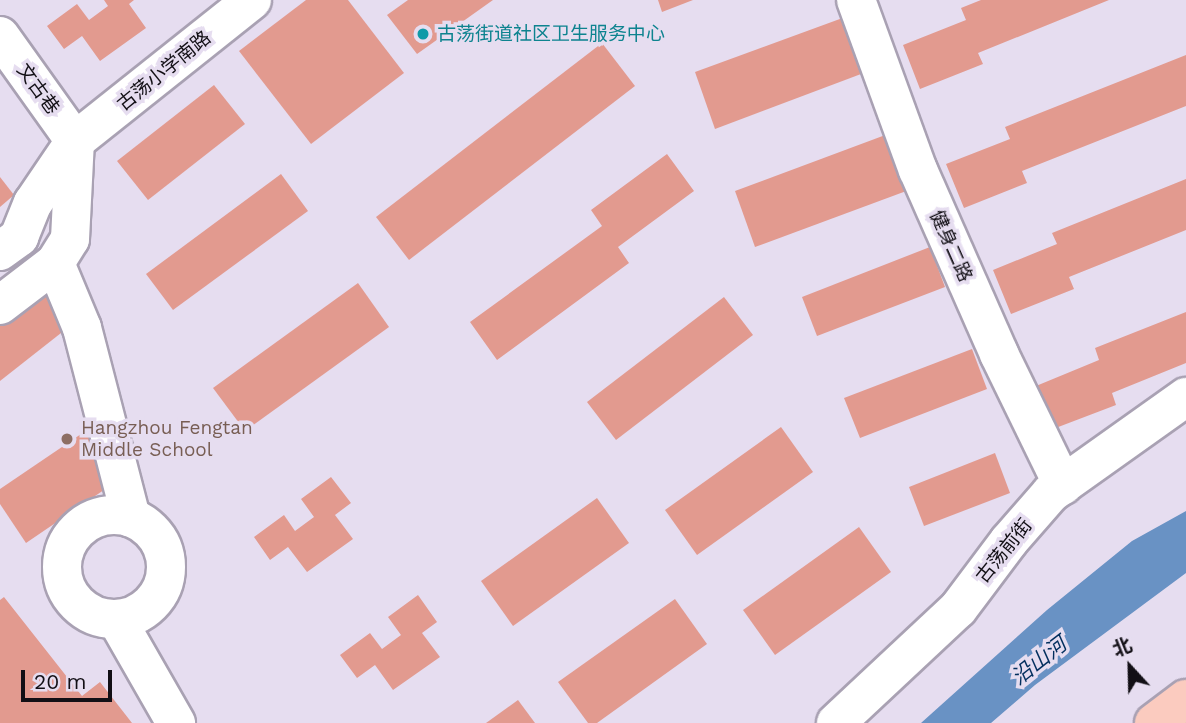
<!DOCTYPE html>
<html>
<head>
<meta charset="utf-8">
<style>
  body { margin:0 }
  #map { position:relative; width:1186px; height:723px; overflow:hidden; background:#e6ddf0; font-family:"Work Sans","Noto Sans SC",sans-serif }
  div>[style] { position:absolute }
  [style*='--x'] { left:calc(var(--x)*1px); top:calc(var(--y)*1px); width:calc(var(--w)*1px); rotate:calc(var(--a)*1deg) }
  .water>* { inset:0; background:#6992c4 }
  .building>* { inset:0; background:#e29a8f }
  .roads { filter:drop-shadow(2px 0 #a9a1b3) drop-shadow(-2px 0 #a9a1b3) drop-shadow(0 2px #a9a1b3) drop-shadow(0 -2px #a9a1b3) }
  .minor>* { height:38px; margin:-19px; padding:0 19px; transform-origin:19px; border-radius:19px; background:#fff }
  .minor>.ring { margin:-19px; padding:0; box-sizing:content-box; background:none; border:38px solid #fff; border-radius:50% }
  .major>* { height:38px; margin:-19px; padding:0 19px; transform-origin:19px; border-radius:19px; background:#fbcbbf }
  .dots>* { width:19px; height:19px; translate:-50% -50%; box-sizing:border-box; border:4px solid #e6ddf0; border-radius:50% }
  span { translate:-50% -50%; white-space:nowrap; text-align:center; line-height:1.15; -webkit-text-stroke:7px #e6ddf0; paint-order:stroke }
  .culture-label { font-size:19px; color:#0d838f }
  .left { translate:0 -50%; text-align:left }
  .street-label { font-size:19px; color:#120f15 }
  .education-label { font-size:19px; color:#785e54 }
  .water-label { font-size:21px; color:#032f5e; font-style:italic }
  .north { position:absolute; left:1095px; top:632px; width:70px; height:70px; -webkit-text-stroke:5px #e6ddf0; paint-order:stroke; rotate:338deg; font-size:19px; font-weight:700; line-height:28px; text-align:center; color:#120f15 }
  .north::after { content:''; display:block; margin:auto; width:24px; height:32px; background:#120f15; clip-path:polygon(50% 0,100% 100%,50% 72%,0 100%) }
  .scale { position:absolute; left:21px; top:670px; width:91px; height:32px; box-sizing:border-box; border:4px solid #120f15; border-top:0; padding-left:9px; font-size:21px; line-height:24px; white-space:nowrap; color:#120f15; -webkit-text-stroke:5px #e6ddf0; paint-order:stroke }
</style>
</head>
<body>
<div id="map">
  <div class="water">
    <div style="clip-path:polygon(1186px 511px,1186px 573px,1035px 685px,991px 723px,921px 723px,1047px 610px,1132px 541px)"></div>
  </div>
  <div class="building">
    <div style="clip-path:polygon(104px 0,134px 0,129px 4px,146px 28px,100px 61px,82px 36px,64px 49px,47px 26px,77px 4px,89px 20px,108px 6px)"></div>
    <div style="clip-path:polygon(306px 0,348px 0,404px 73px,311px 144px,239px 51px)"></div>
    <div style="clip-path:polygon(408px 0,493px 0,417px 54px,387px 15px)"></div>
    <div style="clip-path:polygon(658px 0,693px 0,662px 12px)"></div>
    <div style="clip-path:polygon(981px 0,1109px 0,978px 53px,983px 64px,920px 89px,903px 45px,966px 20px,961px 8px)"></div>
    <div style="clip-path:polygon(848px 16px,869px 71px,715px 129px,695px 72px)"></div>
    <div style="clip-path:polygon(602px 43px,635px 86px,409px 260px,376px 217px)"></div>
    <div style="clip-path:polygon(1186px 55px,1186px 106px,1022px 171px,1027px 183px,964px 208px,946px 164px,1010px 139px,1005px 127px)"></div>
    <div style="clip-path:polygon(214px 85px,245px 124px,148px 200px,117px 161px)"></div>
    <div style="clip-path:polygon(888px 134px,909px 190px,755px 247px,735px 191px)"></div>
    <div style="clip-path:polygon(667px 154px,694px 191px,618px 247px,629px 263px,497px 360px,470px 322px,602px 226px,591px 210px)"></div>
    <div style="clip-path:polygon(281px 174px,308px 211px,173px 310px,146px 274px)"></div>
    <div style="clip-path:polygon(0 177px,14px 195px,0 207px)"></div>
    <div style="clip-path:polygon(1186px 179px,1186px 230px,1069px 277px,1074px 289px,1011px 314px,993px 270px,1057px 244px,1052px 233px)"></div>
    <div style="clip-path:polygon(930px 247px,945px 287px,817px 336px,802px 297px)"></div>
    <div style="clip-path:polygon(358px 283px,389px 327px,245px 431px,213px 388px)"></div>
    <div style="clip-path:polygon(45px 285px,75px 322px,0 381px,0 321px)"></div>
    <div style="clip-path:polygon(724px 297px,753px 335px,616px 440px,587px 402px)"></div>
    <div style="clip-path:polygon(1186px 312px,1186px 363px,1112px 393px,1116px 405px,1053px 429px,1036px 386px,1099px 360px,1095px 348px)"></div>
    <div style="clip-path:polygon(972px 349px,987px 389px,860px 438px,844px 398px)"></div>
    <div style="clip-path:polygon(781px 427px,813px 472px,697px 555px,665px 510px)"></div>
    <div style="clip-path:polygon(87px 430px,120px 479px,26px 543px,0 504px,0 489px)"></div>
    <div style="clip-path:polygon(995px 453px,1010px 493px,924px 526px,909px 487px)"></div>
    <div style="clip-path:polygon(331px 477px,351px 503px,335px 515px,353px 539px,307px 572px,288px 547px,270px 560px,254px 537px,284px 515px,295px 531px,314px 517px,301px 499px)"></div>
    <div style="clip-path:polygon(597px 498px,629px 543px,513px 626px,481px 581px)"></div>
    <div style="clip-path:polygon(859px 527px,891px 572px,775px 655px,743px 610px)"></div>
    <div style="clip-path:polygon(418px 595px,437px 622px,422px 633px,440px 657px,393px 690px,375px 665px,357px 678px,340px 655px,370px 633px,382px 649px,401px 635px,388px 617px)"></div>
    <div style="clip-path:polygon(4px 597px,82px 696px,100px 682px,132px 723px,0 723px,0 600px)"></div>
    <div style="clip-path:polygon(675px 599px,707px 644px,597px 723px,588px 723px,558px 682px)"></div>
    <div style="clip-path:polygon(518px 700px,535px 723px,486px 723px)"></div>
  </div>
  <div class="roads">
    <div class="minor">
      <div style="--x:856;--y:0;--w:181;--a:70"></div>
      <div style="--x:918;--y:170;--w:201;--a:66.2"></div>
      <div style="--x:999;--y:354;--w:146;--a:64"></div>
      <div style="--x:0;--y:36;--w:129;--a:54.5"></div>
      <div style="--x:0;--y:251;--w:24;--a:-36"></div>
      <div style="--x:19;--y:237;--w:37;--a:-68"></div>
      <div style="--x:33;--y:203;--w:75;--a:-55.9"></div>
      <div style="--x:75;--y:141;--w:226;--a:-38.5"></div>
      <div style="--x:55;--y:263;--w:28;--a:-58"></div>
      <div style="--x:70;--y:239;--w:98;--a:-87.1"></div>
      <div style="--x:0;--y:305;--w:69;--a:-37.4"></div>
      <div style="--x:55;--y:263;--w:70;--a:67.4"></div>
      <div style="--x:82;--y:328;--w:196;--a:75.5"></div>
      <div class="ring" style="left:62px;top:515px;width:66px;height:66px"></div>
      <div style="--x:117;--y:620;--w:119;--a:60.2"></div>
      <div style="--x:836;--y:723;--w:167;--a:-43.1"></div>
      <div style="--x:958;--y:609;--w:85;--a:-53.1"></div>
      <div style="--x:1009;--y:541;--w:64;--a:-48.8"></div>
      <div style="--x:1051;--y:493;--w:166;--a:-35.4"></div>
    </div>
    <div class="major">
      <div style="--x:1154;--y:723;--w:40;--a:-37"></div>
    </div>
  </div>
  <div class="dots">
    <div style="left:423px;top:34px;background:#0f9aa8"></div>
    <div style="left:67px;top:439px;background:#8d6e63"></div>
  </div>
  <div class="culture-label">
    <span class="left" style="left:437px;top:34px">古荡街道社区卫生服务中心</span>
  </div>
  <div class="street-label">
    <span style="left:164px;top:71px;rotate:-39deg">古荡小学南路</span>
    <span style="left:38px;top:89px;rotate:54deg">文古巷</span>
    <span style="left:951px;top:246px;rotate:66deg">健身二路</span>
    <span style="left:1004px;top:551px;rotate:-51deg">古荡前街</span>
  </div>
  <div class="education-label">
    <span class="left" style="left:81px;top:439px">Hangzhou Fengtan<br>Middle School</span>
  </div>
  <div class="water-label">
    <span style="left:1039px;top:661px;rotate:-38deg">沿山河</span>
  </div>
  <div class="north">北</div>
  <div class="scale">20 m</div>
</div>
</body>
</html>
